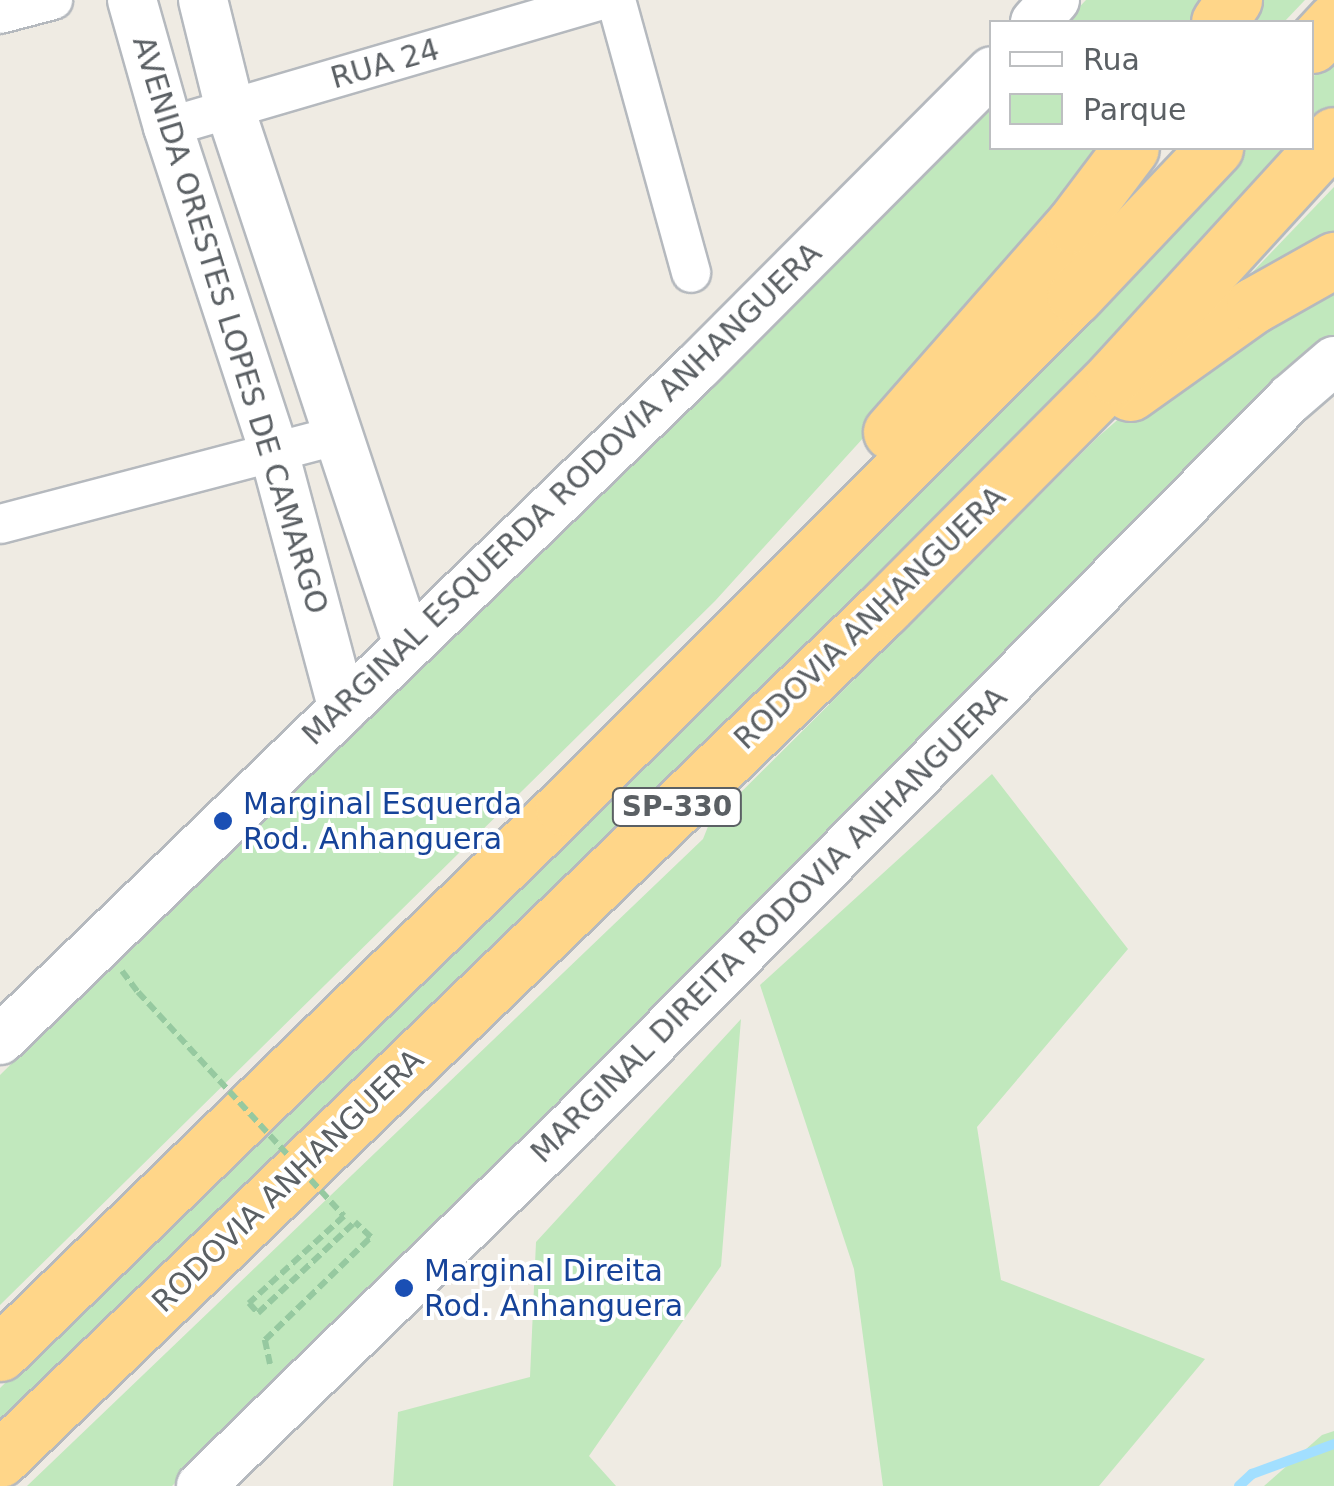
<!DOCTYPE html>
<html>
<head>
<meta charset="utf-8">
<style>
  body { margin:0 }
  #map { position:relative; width:1334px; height:1486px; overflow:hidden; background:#efebe3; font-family:"DejaVu Sans",sans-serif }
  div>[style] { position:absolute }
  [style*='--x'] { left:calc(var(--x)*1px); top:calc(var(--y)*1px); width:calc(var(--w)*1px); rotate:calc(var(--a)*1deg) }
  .green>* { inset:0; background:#c1e8bd }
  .stream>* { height:10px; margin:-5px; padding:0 5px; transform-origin:5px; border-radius:5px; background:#a2dfff }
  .path>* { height:6px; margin-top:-3px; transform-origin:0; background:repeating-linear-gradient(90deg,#96c9a0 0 10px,transparent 0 15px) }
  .roads { filter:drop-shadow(2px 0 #b5b9be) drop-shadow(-2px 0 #b5b9be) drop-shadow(0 2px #b5b9be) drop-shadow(0 -2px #b5b9be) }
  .minor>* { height:38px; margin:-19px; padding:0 19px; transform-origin:19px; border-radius:19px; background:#fff }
  .tertiary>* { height:48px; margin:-24px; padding:0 24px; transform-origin:24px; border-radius:24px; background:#fff }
  .motorway>* { height:55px; margin:-27.5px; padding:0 27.5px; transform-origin:27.5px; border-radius:27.5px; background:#ffd689 }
  .path-bridge>* { height:6px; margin-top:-3px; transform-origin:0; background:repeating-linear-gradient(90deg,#96c9a0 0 10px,transparent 0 15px) }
  .dots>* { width:28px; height:28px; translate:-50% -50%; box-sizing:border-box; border:5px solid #fff; border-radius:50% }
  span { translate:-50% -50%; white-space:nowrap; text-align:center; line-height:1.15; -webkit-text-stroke:8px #fff; paint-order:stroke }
  .shield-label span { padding:2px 8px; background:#fff; border:2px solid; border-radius:8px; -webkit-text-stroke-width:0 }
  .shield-label { font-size:28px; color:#5b6064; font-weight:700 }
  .street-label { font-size:30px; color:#5b6064 }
  .transit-label { font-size:30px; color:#164399 }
  .left { translate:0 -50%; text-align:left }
  .legend { position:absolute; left:989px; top:20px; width:325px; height:130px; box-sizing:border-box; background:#fff; border:2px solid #bdbfc1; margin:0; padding:12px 18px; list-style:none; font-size:30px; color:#5b6064 }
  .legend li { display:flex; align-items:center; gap:20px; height:50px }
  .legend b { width:50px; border:2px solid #bdbfc1 }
</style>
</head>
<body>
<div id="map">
  <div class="green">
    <div style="clip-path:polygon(1086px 0,1216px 0,1202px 22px,1065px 22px)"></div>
    <div style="clip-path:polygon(1251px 0,1305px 0,1284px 22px,1238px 22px)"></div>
    <div style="clip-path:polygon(1334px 54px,1334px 109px,1312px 133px,1312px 78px)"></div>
    <div style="clip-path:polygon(991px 100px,992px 148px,1114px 148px,885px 414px,715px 601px,0 1305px,0 1075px)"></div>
    <div style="clip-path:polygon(1247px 148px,1298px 148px,680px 778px,0 1435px,0 1388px,652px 753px,1035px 369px)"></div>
    <div style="clip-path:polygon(1334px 187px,1334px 234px,1241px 284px)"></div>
    <div style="clip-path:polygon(1334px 275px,1334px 340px,422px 1246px,172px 1486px,27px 1486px,703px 839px,709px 824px,1098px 437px,1139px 401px)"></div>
    <div style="clip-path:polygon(992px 774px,1128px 949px,977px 1127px,1001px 1280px,1205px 1359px,1099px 1486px,883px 1486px,854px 1269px,760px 985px)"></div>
    <div style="clip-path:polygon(741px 1019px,721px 1266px,589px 1456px,616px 1486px,393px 1486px,398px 1412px,530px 1377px,536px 1242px)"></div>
    <div style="clip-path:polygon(1334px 1431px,1334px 1486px,1264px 1486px,1322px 1435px)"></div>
  </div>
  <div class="stream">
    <div style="--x:1239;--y:1486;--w:18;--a:-43"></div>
    <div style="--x:1252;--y:1474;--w:87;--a:-20.1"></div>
  </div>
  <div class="path">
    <div style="--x:122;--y:971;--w:26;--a:53"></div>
    <div style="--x:270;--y:1364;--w:25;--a:-102"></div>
    <div style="--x:265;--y:1340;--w:148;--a:-44.2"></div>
    <div style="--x:371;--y:1237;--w:22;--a:-137"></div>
  </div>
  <div class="roads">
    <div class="minor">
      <div style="--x:616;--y:0;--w:283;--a:74.6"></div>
      <div style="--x:0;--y:14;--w:55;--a:-14.8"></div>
      <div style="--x:168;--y:127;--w:453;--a:-16.3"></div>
      <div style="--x:0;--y:524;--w:351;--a:-14.7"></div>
    </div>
    <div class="tertiary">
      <div style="--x:132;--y:0;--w:132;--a:74.2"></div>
      <div style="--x:168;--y:127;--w:342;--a:71.9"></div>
      <div style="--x:274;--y:452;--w:266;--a:75"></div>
      <div style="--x:203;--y:0;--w:112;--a:76.1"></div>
      <div style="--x:230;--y:109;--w:565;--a:71.63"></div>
      <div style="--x:1035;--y:22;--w:30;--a:-48"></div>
      <div style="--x:0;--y:1040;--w:970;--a:-44"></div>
      <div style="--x:698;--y:366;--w:416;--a:-45.1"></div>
      <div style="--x:201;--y:1486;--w:520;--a:-44.22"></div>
      <div style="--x:574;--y:1123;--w:1018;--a:-45.32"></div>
      <div style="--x:1290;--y:399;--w:58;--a:-40.8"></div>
    </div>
    <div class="motorway">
      <div style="--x:1219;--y:22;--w:27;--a:-56"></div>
      <div style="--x:1312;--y:45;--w:33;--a:-47"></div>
      <div style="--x:1130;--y:393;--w:152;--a:-35.4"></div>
      <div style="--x:1254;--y:305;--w:92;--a:-29.4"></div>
      <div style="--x:891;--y:432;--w:276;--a:-48.7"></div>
      <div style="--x:1073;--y:225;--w:96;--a:-53"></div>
      <div style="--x:0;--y:1353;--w:784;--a:-44.12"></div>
      <div style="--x:563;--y:807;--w:723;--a:-44.94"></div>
      <div style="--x:1075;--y:296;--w:204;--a:-46.6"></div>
      <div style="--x:0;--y:1459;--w:1226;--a:-43.91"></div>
      <div style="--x:883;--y:609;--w:328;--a:-45.2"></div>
      <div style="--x:1114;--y:376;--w:326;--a:-47.6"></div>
    </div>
  </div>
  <div class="path-bridge">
    <div style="--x:138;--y:992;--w:304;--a:47.4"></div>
    <div style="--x:344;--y:1216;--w:129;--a:137.5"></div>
    <div style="--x:249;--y:1303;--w:13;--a:48"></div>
    <div style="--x:258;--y:1313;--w:133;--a:-43.2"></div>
  </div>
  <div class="dots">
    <div style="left:223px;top:821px;background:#1a4fb4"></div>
    <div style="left:404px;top:1288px;background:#1a4fb4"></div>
  </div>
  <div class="shield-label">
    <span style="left:677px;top:807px">SP-330</span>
  </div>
  <div class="street-label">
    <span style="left:385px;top:64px;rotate:-16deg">RUA 24</span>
    <span style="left:230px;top:325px;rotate:73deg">AVENIDA ORESTES LOPES DE CAMARGO</span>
    <span style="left:562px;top:494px;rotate:-44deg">MARGINAL ESQUERDA RODOVIA ANHANGUERA</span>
    <span style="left:870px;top:618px;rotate:-44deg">RODOVIA ANHANGUERA</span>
    <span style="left:769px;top:925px;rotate:-45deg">MARGINAL DIREITA RODOVIA ANHANGUERA</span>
    <span style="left:288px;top:1181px;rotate:-44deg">RODOVIA ANHANGUERA</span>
  </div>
  <div class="transit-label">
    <span class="left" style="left:243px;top:821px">Marginal Esquerda<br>Rod. Anhanguera</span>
    <span class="left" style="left:424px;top:1288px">Marginal Direita<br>Rod. Anhanguera</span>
  </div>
  <ul class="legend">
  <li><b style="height:12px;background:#fff"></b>Rua</li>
  <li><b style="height:28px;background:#c1e8bd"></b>Parque</li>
  </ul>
</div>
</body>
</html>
